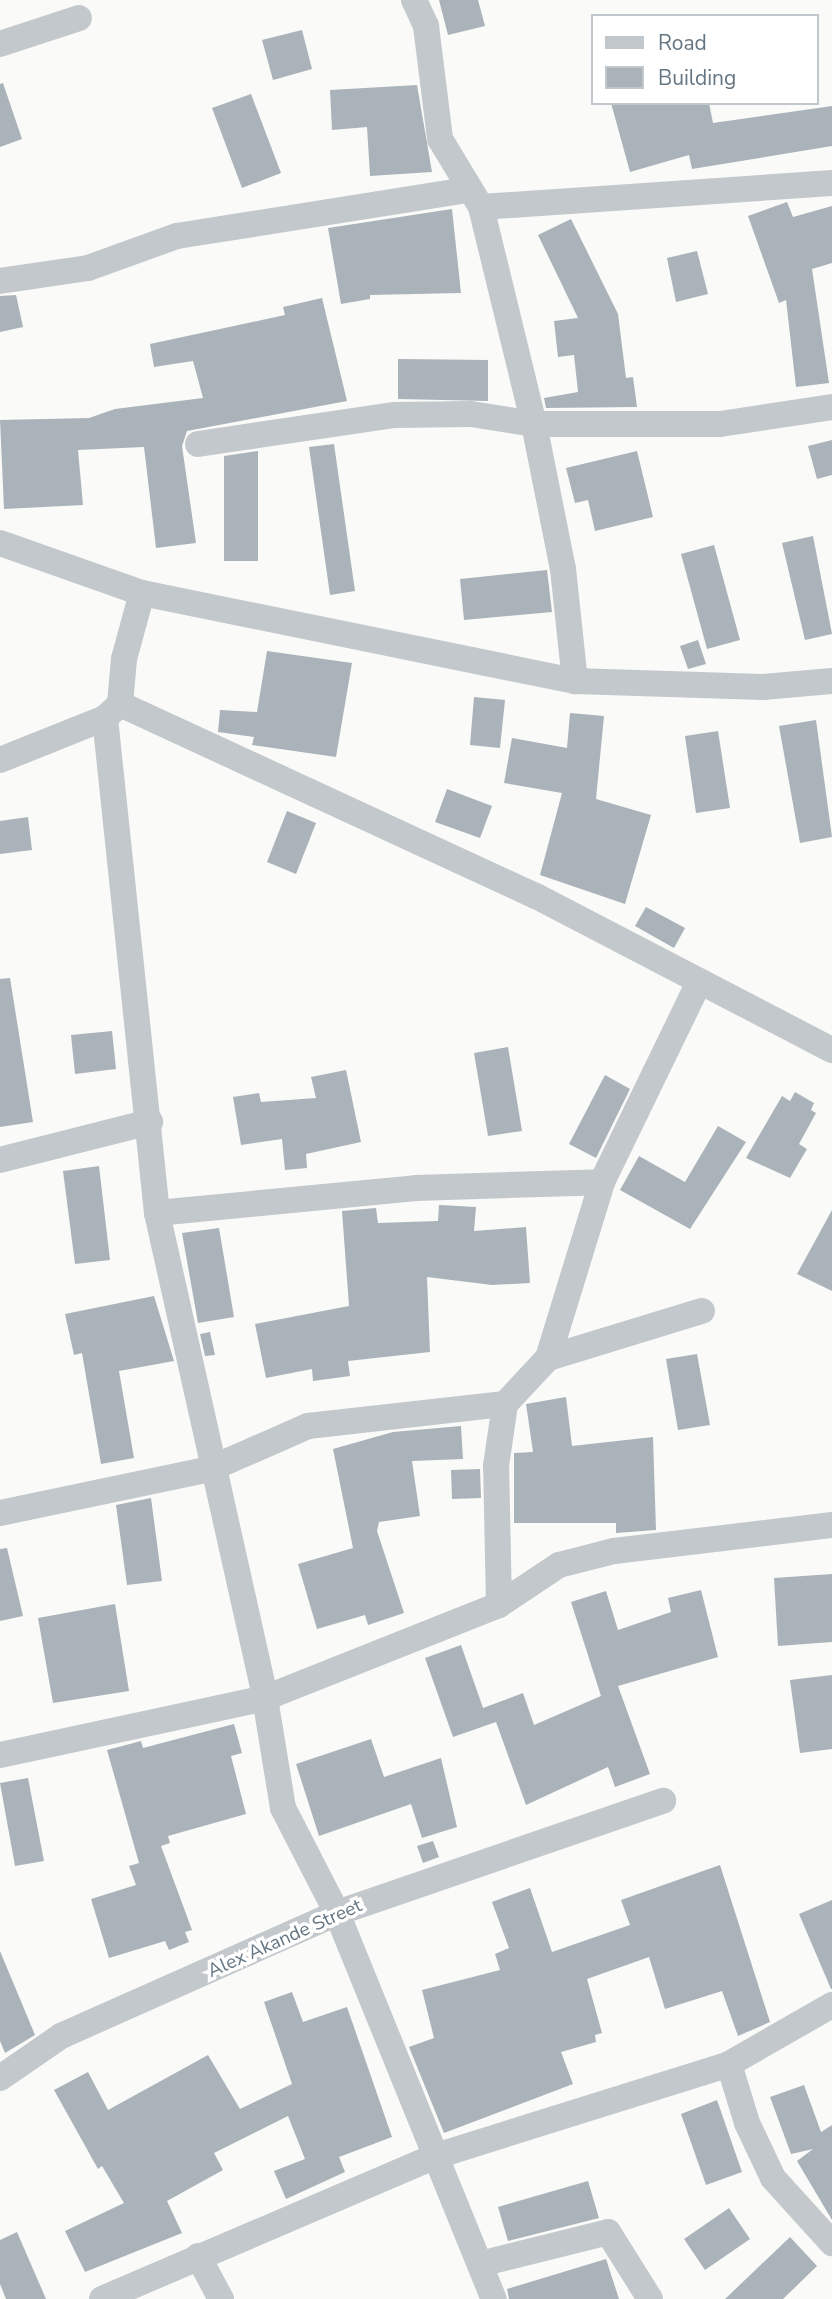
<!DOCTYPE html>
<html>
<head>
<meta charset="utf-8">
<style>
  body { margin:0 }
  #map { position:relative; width:832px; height:2299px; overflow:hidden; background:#fafaf8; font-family:"Nunito Sans",sans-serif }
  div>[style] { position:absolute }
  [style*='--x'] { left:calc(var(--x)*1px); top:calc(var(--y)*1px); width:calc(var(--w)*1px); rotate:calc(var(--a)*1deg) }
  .building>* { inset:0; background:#aab3b9 }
  .minor>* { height:26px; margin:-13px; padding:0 13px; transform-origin:13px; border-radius:13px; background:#c3c8cc }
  span { translate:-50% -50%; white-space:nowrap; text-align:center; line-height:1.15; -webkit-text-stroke:7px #fff; paint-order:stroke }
  .street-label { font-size:19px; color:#657683 }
  .legend { position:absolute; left:591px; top:14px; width:228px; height:91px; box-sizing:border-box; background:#fff; border:2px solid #c1c8cd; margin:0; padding:9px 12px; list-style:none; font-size:21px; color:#657683 }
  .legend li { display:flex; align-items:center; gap:14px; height:35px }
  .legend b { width:35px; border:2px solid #c1c8cd }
</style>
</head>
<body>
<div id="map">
  <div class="building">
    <div style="clip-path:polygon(439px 0,478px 0,485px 26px,448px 35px)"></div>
    <div style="clip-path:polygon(302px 30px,312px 69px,273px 80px,262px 40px)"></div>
    <div style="clip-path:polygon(3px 83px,22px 139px,0 147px,0 84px)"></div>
    <div style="clip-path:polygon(417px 85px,432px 172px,370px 176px,367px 127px,332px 130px,330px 90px)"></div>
    <div style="clip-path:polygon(251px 94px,281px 173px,242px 188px,212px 108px)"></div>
    <div style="clip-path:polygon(611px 103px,709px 103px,713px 123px,832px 106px,832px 146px,692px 169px,689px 155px,630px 172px)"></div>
    <div style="clip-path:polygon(787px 202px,793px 217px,832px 206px,832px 263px,812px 269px,829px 383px,796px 387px,786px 300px,779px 303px,748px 216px)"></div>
    <div style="clip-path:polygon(452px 209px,461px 293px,370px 295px,370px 299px,341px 304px,328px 228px)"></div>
    <div style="clip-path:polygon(571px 219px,618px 314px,626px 378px,633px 377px,637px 407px,546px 408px,544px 398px,578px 392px,574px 355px,558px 357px,554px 321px,578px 318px,538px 235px)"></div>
    <div style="clip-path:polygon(697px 251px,708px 294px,676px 302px,667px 258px)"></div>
    <div style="clip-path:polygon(16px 295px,23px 327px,0 332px,0 296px)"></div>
    <div style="clip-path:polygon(322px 298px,347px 401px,187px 431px,182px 446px,196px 543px,156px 548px,144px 447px,78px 450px,83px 505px,4px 509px,0 420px,89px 418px,115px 409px,203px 398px,193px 361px,154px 367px,150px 344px,285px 315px,283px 307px)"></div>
    <div style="clip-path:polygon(398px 359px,488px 360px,488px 401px,398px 399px)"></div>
    <div style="clip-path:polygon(832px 440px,832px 475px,817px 479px,808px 446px)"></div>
    <div style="clip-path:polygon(334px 444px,355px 591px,330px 595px,309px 447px)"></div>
    <div style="clip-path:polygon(258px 451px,258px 561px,224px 561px,224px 456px)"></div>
    <div style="clip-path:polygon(637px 451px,653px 517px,595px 531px,588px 500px,575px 503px,566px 468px)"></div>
    <div style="clip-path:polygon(813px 536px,832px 634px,805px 640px,782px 543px)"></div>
    <div style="clip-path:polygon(714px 545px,740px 640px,707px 649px,681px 554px)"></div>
    <div style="clip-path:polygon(547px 570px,552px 612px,464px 620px,460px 579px)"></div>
    <div style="clip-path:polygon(698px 640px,706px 664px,688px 669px,680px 646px)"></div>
    <div style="clip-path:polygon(267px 651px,352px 663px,336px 757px,252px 745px,254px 737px,218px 732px,220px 710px,257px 712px)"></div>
    <div style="clip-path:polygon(474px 697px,505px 700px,500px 748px,470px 745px)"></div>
    <div style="clip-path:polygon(570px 713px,604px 716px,596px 799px,651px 815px,625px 904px,540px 875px,562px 793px,504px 783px,512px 738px,567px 748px)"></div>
    <div style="clip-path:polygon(816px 720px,832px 837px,800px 843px,779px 726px)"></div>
    <div style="clip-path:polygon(718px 731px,730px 808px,696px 813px,685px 736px)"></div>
    <div style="clip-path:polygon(447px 789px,492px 806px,480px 838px,435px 822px)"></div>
    <div style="clip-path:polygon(287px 811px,316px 823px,296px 874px,267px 862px)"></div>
    <div style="clip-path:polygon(28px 817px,32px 850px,0 854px,0 821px)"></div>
    <div style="clip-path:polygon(646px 907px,685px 928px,674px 948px,635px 926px)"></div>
    <div style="clip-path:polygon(10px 978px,33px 1122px,0 1127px,0 979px)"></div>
    <div style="clip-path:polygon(112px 1031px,116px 1069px,75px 1074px,71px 1035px)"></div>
    <div style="clip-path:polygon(508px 1047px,522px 1131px,488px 1136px,474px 1053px)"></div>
    <div style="clip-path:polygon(346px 1070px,361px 1142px,306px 1154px,307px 1168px,285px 1170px,282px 1139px,241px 1145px,233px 1097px,259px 1093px,261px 1102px,316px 1098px,311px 1077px)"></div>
    <div style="clip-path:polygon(605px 1075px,630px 1089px,596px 1158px,569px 1144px)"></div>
    <div style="clip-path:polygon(795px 1092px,814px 1103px,811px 1110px,816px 1113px,799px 1144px,807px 1149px,790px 1178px,746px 1158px,782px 1096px,790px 1101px)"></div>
    <div style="clip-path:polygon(718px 1126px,746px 1142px,690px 1229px,620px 1190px,639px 1156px,685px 1182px)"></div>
    <div style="clip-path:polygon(99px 1166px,110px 1260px,75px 1264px,63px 1171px)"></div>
    <div style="clip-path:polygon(439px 1205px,476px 1207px,474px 1231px,526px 1227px,530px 1283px,492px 1285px,427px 1277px,430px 1352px,348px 1361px,350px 1376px,313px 1381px,312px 1369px,266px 1378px,255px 1324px,349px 1306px,342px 1211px,376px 1208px,378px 1223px,438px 1221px)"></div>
    <div style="clip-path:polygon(832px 1210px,832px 1291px,797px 1274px)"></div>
    <div style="clip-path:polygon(219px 1228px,234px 1317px,198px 1323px,182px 1233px)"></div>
    <div style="clip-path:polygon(154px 1296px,174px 1361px,119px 1371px,134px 1458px,101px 1464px,82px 1353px,74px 1355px,65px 1314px)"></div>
    <div style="clip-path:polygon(210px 1332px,215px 1355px,205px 1356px,200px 1334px)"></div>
    <div style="clip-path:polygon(697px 1354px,710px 1425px,678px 1430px,666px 1359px)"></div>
    <div style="clip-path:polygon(566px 1397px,572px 1446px,653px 1437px,656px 1530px,616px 1533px,616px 1523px,514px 1523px,514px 1453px,533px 1452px,526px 1404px)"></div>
    <div style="clip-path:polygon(461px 1426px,463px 1459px,412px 1461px,420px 1516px,379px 1522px,377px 1531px,404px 1613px,368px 1625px,365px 1615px,317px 1629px,298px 1564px,353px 1548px,333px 1449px,393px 1432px)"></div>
    <div style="clip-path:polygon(480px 1469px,481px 1498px,452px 1499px,451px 1470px)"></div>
    <div style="clip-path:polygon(151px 1498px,162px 1581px,127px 1585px,116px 1505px)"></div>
    <div style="clip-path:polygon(7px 1548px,23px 1616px,0 1621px,0 1549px)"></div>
    <div style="clip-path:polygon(832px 1574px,832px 1642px,778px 1646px,774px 1578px)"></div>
    <div style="clip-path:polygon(701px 1590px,718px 1657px,618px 1686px,650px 1774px,615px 1787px,608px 1767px,526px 1805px,496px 1722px,453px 1737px,425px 1658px,461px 1645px,483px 1708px,523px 1693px,534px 1725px,601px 1696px,571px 1602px,606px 1591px,618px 1630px,671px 1612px,668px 1598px)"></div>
    <div style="clip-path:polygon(115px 1604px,129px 1691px,53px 1703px,38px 1618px)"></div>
    <div style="clip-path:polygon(832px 1675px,832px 1749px,800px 1753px,790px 1680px)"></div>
    <div style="clip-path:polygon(234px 1724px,242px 1753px,231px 1756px,246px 1814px,168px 1836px,170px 1843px,161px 1846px,192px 1930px,185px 1932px,189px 1942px,169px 1950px,165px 1941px,109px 1958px,91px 1899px,136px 1885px,129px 1866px,139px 1863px,107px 1750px,141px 1741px,143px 1748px)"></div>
    <div style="clip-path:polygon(371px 1739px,384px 1777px,441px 1758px,457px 1827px,422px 1838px,411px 1804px,319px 1836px,296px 1764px)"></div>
    <div style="clip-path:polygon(28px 1778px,44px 1861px,15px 1866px,0 1783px)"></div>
    <div style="clip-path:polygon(433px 1841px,439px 1857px,423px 1863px,417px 1846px)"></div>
    <div style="clip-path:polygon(720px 1865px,770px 2022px,738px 2036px,722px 1991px,665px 2009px,649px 1957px,587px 1979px,602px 2033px,595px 2035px,596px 2042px,561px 2052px,573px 2084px,444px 2133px,409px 2047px,434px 2038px,422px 1990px,500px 1970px,495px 1954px,509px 1948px,492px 1902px,530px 1888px,552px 1952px,630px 1925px,621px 1900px)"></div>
    <div style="clip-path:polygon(832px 1900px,832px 1989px,831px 1989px,799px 1914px)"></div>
    <div style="clip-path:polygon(0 1951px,35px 2035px,5px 2053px,0 2041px)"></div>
    <div style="clip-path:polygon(292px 1992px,303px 2022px,347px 2007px,392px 2137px,339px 2157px,345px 2172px,286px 2199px,274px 2171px,305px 2159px,288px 2116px,214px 2153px,223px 2170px,167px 2201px,182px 2233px,85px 2272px,65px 2231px,124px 2203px,102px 2166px,98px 2169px,54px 2090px,88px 2072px,108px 2110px,208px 2055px,240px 2109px,292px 2084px,264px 2002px)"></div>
    <div style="clip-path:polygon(804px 2085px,821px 2132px,832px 2125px,832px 2220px,797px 2161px,813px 2149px,791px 2154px,770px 2097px)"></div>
    <div style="clip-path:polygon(717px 2100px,742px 2172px,706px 2185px,681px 2114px)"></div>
    <div style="clip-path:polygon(588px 2181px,599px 2218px,508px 2241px,498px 2207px)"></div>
    <div style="clip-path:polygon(729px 2208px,750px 2239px,705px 2270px,684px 2239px)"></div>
    <div style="clip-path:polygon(17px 2232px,46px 2299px,6px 2299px,0 2284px,0 2240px)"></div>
    <div style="clip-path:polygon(790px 2237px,817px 2266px,783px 2299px,725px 2299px)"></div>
    <div style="clip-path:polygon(606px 2259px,619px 2299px,509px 2299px,507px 2289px)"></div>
  </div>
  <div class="minor">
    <div style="--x:414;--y:0;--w:29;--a:65"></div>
    <div style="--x:426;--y:26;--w:114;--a:82.9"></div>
    <div style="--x:440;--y:139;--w:79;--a:58.9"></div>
    <div style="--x:481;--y:207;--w:223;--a:76.3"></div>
    <div style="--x:534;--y:424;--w:148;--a:78.7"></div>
    <div style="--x:563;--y:569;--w:113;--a:83.9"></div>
    <div style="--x:0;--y:44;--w:83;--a:-18.2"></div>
    <div style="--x:481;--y:207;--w:352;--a:-3.9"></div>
    <div style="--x:0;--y:281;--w:89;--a:-8.4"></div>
    <div style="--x:88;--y:268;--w:95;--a:-19.8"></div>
    <div style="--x:177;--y:236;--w:296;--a:-9"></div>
    <div style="--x:198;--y:444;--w:199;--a:-8.4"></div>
    <div style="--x:395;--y:415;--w:76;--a:-0.8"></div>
    <div style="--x:471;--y:414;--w:64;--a:9"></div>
    <div style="--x:534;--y:424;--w:186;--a:0"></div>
    <div style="--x:720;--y:424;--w:113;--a:-8.6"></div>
    <div style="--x:0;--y:543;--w:151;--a:19.4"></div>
    <div style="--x:142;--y:593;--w:442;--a:11.5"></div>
    <div style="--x:575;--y:681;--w:188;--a:1.8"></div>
    <div style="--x:763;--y:687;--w:69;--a:-5"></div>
    <div style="--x:142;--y:593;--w:68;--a:105.3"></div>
    <div style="--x:124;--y:659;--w:45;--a:95.1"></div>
    <div style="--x:120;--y:704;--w:458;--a:24.8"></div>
    <div style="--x:536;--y:896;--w:334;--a:27.5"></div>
    <div style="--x:120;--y:704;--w:21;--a:137"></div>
    <div style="--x:105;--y:718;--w:498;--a:84"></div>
    <div style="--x:157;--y:1213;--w:497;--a:77.4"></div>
    <div style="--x:265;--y:1698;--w:111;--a:80.7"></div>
    <div style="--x:283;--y:1808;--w:118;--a:62.8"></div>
    <div style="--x:337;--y:1913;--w:417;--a:67.9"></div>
    <div style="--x:0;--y:760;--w:113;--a:-21.8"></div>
    <div style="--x:0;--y:1160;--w:155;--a:-14.2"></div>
    <div style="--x:157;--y:1213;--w:260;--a:-5.5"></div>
    <div style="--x:416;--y:1188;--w:186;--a:-1.8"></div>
    <div style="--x:548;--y:1358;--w:161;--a:-17"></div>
    <div style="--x:0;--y:1513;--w:215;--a:-11.8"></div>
    <div style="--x:210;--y:1469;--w:107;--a:-23.7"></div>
    <div style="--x:308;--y:1426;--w:198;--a:-6.4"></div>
    <div style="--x:499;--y:1605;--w:139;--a:-91.2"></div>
    <div style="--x:496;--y:1466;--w:63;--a:-81.7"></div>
    <div style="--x:505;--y:1404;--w:63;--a:-46.9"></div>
    <div style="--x:548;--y:1358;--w:184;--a:-72.9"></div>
    <div style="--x:602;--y:1182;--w:222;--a:-64.1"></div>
    <div style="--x:0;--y:1755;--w:271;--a:-12.1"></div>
    <div style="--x:265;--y:1698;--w:252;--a:-21.7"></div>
    <div style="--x:499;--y:1605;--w:72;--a:-33.7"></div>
    <div style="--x:559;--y:1565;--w:57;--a:-14.3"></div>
    <div style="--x:614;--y:1551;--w:220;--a:-6.8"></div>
    <div style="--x:729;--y:2064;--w:62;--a:73"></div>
    <div style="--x:747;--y:2123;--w:61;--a:64.7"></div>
    <div style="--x:773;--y:2178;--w:88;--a:47.8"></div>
    <div style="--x:0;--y:2078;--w:74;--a:-34.5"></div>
    <div style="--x:61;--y:2036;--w:302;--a:-24"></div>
    <div style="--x:337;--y:1913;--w:345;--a:-19"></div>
    <div style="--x:198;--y:2256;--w:49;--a:61.9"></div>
    <div style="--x:480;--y:2264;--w:132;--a:-14"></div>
    <div style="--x:608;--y:2232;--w:79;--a:57.9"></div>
    <div style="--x:102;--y:2299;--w:360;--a:-23.2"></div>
    <div style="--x:433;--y:2157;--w:310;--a:-17.4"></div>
    <div style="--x:729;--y:2064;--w:119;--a:-29.8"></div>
  </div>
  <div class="street-label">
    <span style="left:285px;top:1939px;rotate:-24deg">Alex Akande Street</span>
  </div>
  <ul class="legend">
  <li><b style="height:9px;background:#c3c8cc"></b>Road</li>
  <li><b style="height:19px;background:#aab3b9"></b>Building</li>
  </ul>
</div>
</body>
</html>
